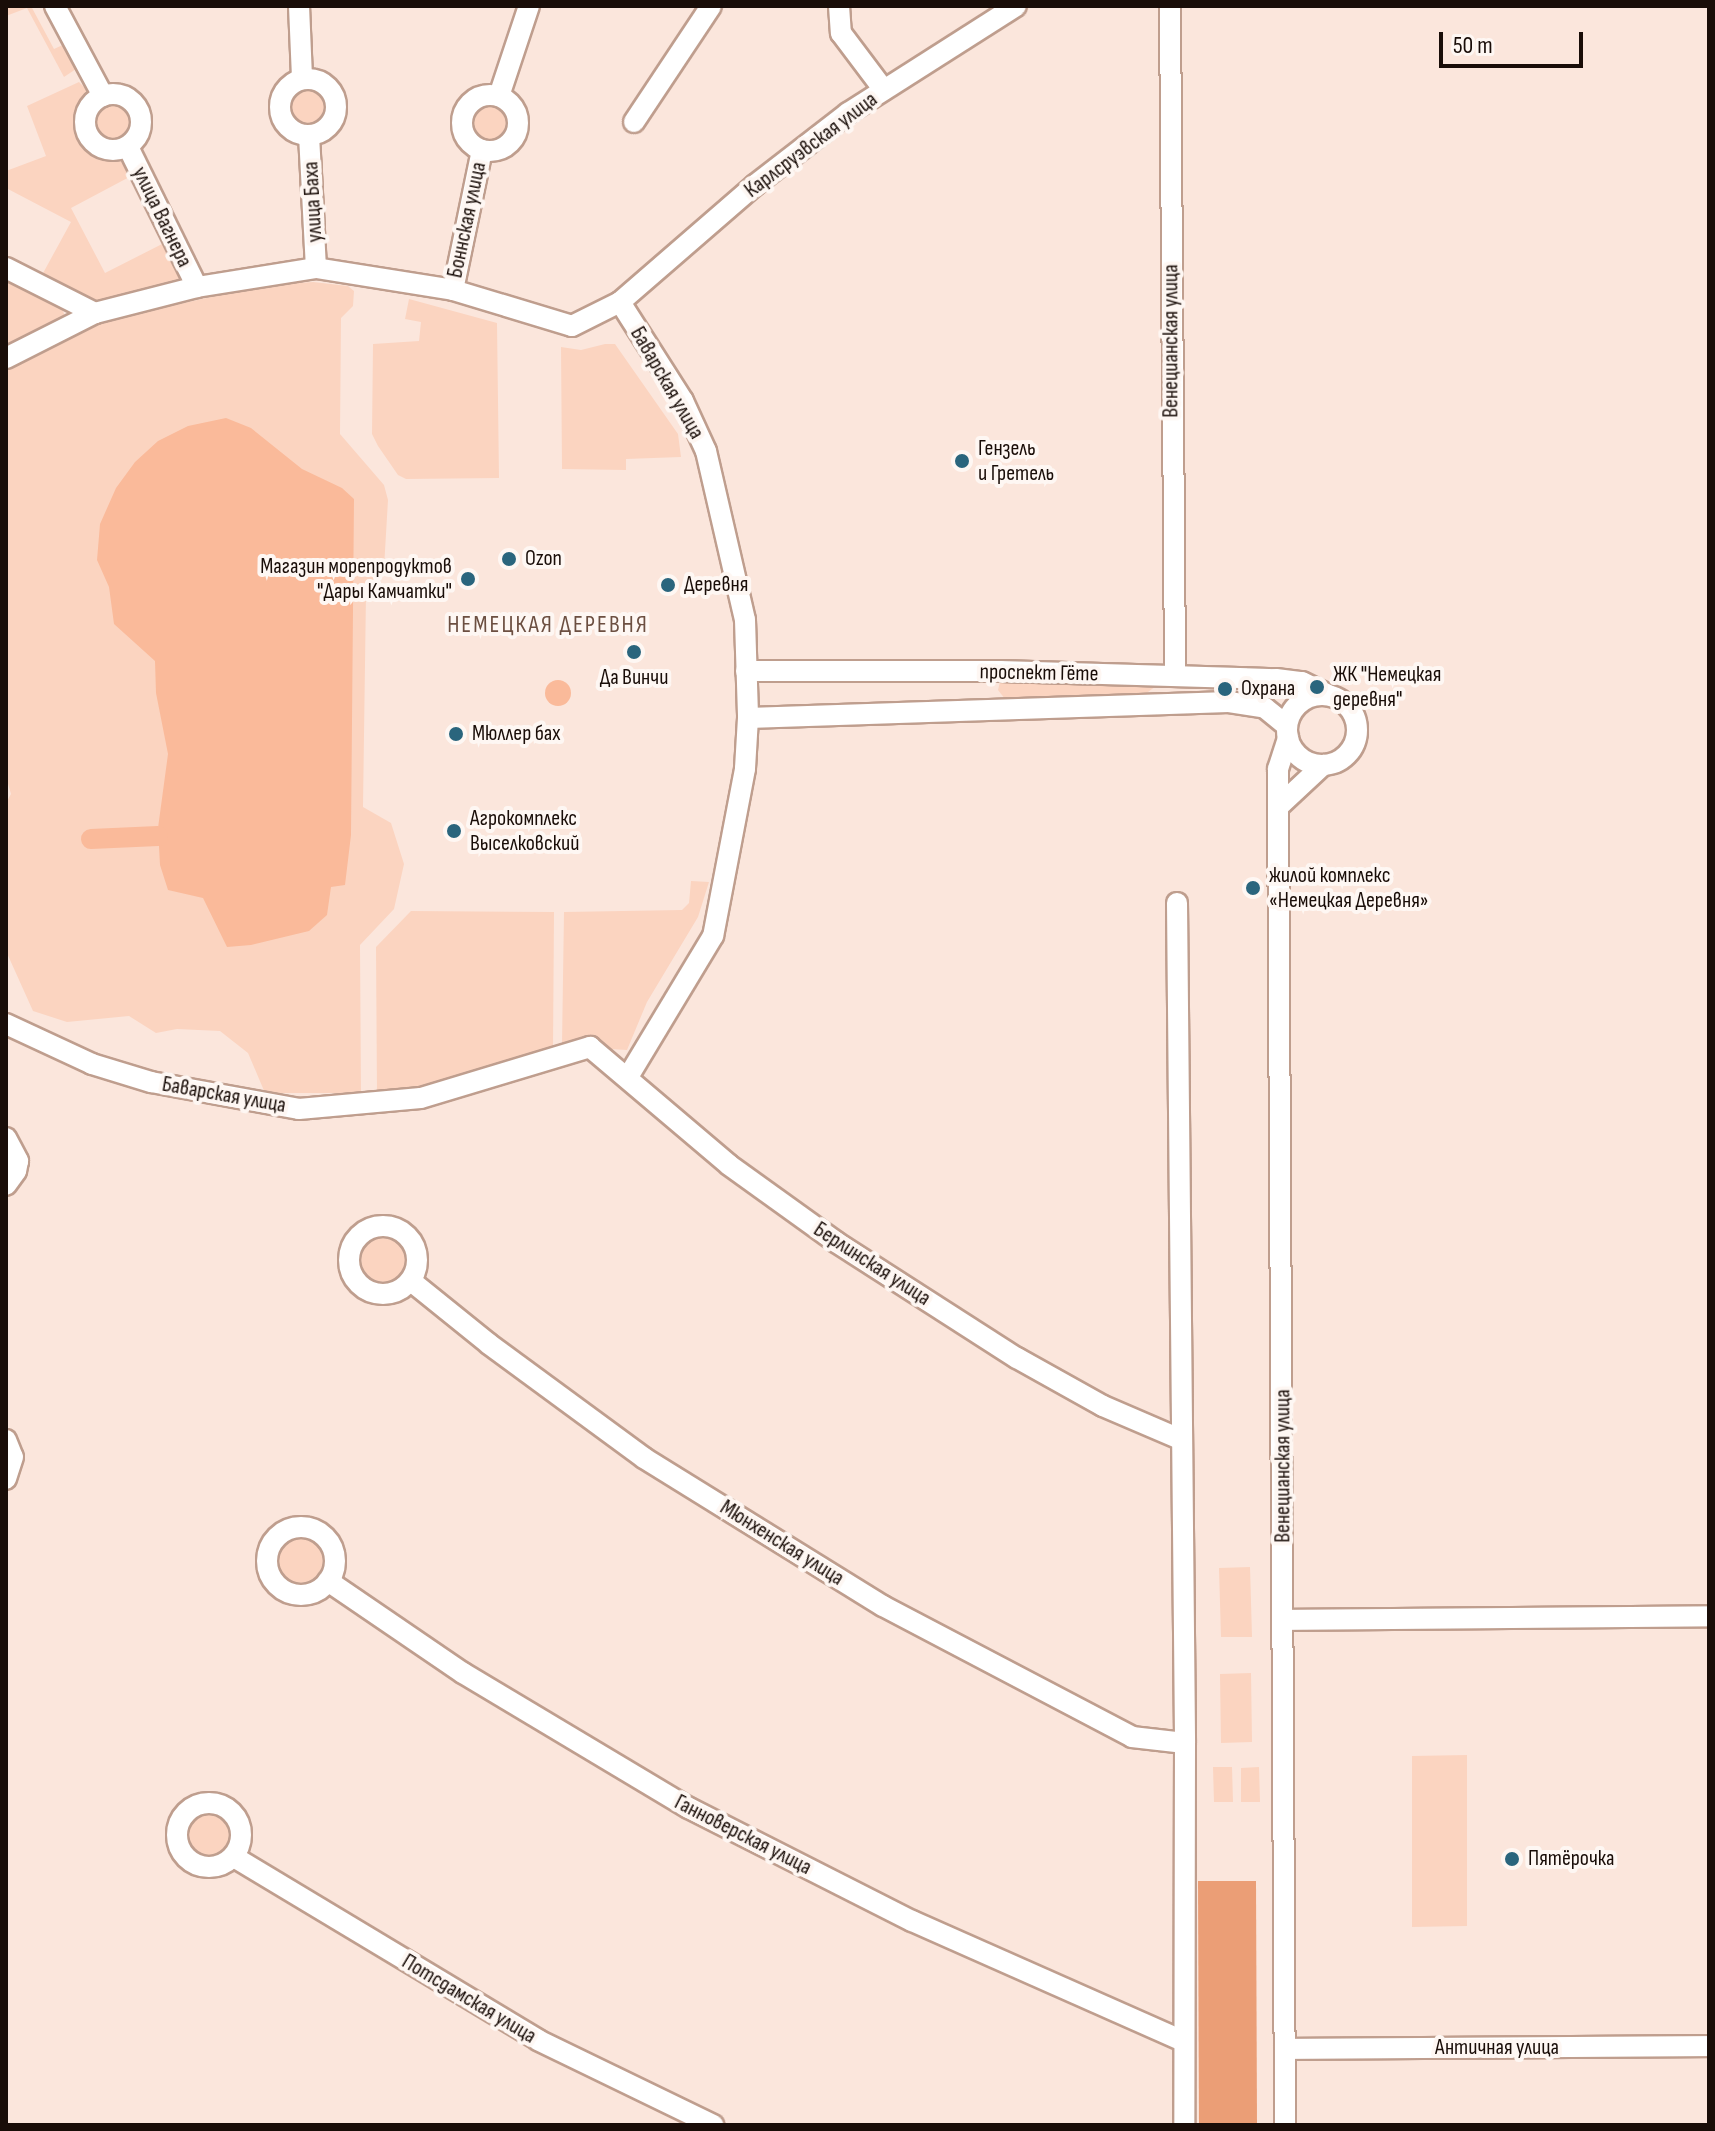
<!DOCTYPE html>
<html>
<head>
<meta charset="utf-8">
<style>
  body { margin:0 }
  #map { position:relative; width:1715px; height:2131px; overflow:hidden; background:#fbe6dc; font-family:"Sofia Sans Condensed",sans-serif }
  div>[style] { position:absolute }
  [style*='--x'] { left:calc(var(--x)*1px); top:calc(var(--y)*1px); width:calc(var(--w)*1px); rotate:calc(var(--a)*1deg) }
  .green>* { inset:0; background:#fbd4c0 }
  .round { border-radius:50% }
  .forest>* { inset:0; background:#eb9e76 }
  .water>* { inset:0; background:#faba9a }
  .canal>* { height:20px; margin:-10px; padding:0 10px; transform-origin:10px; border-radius:10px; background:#faba9a }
  .roads { filter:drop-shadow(2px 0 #bf9e8e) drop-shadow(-2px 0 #bf9e8e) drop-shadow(0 2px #bf9e8e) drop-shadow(0 -2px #bf9e8e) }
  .minor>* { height:20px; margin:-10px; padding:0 10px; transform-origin:10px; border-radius:10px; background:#fff }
  .minor>.ring { margin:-10px; padding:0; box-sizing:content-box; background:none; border:20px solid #fff; border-radius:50% }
  .dots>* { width:22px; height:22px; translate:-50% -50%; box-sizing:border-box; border:4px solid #fef7f3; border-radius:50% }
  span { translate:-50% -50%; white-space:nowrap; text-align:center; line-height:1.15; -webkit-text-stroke:8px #fef7f3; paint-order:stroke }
  .street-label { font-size:22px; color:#190d08 }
  .poi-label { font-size:22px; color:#190d08 }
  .left { translate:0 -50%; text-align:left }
  .right { translate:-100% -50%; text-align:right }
  .neighbourhood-label { font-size:24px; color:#6c4f41; letter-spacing:2px }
  .frame { position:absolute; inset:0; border:8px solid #190d08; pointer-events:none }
  .scale { position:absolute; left:1439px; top:32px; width:144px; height:36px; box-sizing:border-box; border:4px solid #190d08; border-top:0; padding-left:10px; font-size:24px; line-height:28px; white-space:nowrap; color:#190d08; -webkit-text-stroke:6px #fef7f3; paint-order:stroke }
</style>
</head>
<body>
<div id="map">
  <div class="green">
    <div style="clip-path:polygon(6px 6px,31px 6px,54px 49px,67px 43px,77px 64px,76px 69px,64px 77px,27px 8px,6px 16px)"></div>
    <div style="clip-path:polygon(79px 82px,88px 91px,76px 121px,81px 144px,100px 159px,127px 162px,135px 174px,71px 208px,105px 273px,168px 241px,183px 278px,99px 304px,42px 275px,71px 222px,6px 188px,6px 171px,46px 156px,27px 106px)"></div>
    <div class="round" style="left:289px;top:88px;width:38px;height:38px"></div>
    <div class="round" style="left:94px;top:103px;width:38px;height:38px"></div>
    <div class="round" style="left:471px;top:104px;width:38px;height:38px"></div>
    <div style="clip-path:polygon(6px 277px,61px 305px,64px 314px,64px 318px,6px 352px)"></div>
    <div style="clip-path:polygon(313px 282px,348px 286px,354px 291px,353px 306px,341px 318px,340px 434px,384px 485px,388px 500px,384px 568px,366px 594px,363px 807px,391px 823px,404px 864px,394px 909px,360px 945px,361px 1093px,265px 1093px,248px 1053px,220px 1031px,177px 1029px,156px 1033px,129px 1016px,67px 1022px,33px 1011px,6px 951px,6px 803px,11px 794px,6px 777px,6px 371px,79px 331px,112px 319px,265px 285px)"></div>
    <div style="clip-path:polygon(409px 299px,497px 323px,499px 478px,406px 479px,398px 475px,378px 446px,372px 434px,373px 344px,419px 341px,421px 322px,405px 319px)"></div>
    <div style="clip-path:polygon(605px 344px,615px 344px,678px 434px,681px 457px,626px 459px,626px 470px,562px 469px,561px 347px,581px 350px)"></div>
    <div style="clip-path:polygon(1006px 679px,1153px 682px,1156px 686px,1144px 695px,1005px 699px,998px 690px,1000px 682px)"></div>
    <div style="clip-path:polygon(691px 881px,709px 882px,698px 917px,647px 1002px,627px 1050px,611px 1049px,595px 1038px,562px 1044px,564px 912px,682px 910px,689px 903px)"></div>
    <div style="clip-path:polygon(411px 911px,554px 912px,553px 1049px,441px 1084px,377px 1092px,376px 947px)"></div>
    <div class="round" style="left:361px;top:1236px;width:46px;height:46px"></div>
    <div class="round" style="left:277px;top:1538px;width:46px;height:46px"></div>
    <div style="clip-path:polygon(1250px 1567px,1252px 1637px,1221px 1637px,1219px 1568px)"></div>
    <div style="clip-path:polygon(1251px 1673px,1252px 1742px,1221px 1743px,1220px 1674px)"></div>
    <div style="clip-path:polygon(1467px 1755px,1467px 1926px,1412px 1927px,1412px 1756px)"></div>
    <div style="clip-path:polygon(1213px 1767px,1232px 1767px,1233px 1802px,1214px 1802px)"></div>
    <div style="clip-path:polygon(1259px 1767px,1260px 1802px,1241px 1802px,1241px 1768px)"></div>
    <div class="round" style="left:185px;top:1813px;width:46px;height:46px"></div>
  </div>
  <div class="forest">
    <div style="clip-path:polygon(1198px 1881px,1256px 1881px,1257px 2125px,1199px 2125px)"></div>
  </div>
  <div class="water">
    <div style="clip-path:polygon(226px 418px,251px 428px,302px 469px,342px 488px,354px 499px,351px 835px,345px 885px,331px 887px,327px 915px,309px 931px,251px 945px,227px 947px,203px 898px,168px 890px,160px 865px,158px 828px,168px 754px,156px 693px,155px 661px,114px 624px,109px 587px,97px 560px,100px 524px,116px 488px,135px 462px,158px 441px,188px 426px)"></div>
    <div class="round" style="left:545px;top:680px;width:26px;height:26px"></div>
  </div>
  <div class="canal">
    <div style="--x:91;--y:839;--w:67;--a:-2.6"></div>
  </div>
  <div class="roads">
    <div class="minor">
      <div style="--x:55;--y:6;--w:102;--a:61.9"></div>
      <div style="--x:299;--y:6;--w:73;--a:87.6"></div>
      <div style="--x:839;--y:6;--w:27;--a:86"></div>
      <div style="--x:841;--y:33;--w:71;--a:53"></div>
      <div style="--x:1170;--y:6;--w:670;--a:89.57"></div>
      <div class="ring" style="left:280px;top:79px;width:36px;height:36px"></div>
      <div class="ring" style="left:85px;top:94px;width:36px;height:36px"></div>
      <div class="ring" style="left:462px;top:95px;width:36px;height:36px"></div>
      <div style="--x:499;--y:96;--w:95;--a:-71.6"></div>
      <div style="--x:634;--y:122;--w:139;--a:-56.4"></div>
      <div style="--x:309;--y:135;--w:133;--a:87"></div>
      <div style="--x:128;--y:147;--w:156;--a:63.8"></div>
      <div style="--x:6;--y:268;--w:100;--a:26.8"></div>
      <div style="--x:453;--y:290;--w:143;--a:-78.3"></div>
      <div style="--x:620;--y:302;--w:179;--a:-40.9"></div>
      <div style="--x:755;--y:185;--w:118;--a:-37.7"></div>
      <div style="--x:848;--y:113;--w:199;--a:-32.5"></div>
      <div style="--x:6;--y:358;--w:100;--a:-26.8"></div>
      <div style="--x:95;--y:313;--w:105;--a:-14.3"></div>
      <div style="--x:197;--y:287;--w:121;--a:-9.1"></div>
      <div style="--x:316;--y:268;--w:139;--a:9.1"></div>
      <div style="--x:453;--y:290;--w:124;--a:16.8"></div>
      <div style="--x:572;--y:326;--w:54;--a:-26.6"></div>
      <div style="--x:620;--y:302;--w:117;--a:57.5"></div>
      <div style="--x:683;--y:401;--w:55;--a:65.3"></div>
      <div style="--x:706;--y:451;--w:173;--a:77"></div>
      <div style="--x:745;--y:620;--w:98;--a:88.2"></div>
      <div style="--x:748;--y:718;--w:51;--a:93.4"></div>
      <div style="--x:745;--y:769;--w:170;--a:100.8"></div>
      <div style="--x:713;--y:936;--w:165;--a:121.1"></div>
      <div style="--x:746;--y:671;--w:254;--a:0"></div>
      <div style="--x:1000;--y:671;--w:276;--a:1.7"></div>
      <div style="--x:1276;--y:679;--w:26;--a:7"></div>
      <div style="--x:1302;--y:682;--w:30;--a:26"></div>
      <div class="ring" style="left:1287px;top:695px;width:50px;height:50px"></div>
      <div style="--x:748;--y:718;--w:481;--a:-1.9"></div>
      <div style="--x:1229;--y:702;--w:36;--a:9"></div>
      <div style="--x:1265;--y:708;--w:28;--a:39"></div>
      <div style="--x:1278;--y:807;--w:62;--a:-43"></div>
      <div style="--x:1177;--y:903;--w:840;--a:89.45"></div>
      <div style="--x:1185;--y:1743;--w:382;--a:90.1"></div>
      <div style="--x:6;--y:1024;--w:95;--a:24.9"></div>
      <div style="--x:92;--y:1064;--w:62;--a:17"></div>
      <div style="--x:151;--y:1082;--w:150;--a:10.3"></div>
      <div style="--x:299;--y:1109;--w:122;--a:-5.2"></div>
      <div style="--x:421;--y:1098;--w:177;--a:-16.8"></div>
      <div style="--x:590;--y:1047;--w:182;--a:40.3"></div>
      <div style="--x:729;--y:1165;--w:132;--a:35.7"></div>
      <div style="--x:836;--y:1242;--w:215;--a:32.7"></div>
      <div style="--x:1017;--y:1358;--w:98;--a:29.2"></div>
      <div style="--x:1103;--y:1406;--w:84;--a:23.2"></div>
      <div style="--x:6;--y:1138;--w:26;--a:62"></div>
      <div style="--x:18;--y:1161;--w:10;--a:101"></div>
      <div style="--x:16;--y:1171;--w:17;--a:126"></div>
      <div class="ring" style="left:349px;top:1226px;width:48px;height:48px"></div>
      <div style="--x:411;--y:1281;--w:100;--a:38.9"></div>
      <div style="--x:489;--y:1344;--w:192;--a:36.3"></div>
      <div style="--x:644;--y:1458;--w:281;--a:31.8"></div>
      <div style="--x:883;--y:1606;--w:281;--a:27.7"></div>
      <div style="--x:1132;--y:1737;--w:53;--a:6.5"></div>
      <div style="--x:6;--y:1440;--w:18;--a:68"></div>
      <div style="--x:13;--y:1457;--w:23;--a:108"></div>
      <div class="ring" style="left:267px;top:1527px;width:48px;height:48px"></div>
      <div style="--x:328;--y:1581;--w:163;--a:34.3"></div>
      <div style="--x:463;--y:1673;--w:263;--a:30.9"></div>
      <div style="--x:689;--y:1808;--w:250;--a:26.9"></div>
      <div style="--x:912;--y:1921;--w:296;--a:23.9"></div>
      <div style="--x:1284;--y:1620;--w:425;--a:-0.5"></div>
      <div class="ring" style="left:177px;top:1803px;width:44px;height:44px"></div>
      <div style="--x:234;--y:1857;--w:355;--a:31"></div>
      <div style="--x:538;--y:2040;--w:195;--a:25.9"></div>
      <div style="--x:1285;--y:2049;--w:424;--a:-0.4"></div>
      <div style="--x:1285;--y:2125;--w:1356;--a:-90.3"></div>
      <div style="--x:1278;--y:769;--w:33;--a:-72"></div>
    </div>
  </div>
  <div class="dots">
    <div style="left:962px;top:461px;background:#2a657d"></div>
    <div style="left:509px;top:559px;background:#2a657d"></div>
    <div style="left:468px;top:579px;background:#2a657d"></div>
    <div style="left:668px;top:585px;background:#2a657d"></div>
    <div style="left:634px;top:652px;background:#2a657d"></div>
    <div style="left:1317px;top:687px;background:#2a657d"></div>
    <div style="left:1225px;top:689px;background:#2a657d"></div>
    <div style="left:456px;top:734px;background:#2a657d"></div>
    <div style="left:454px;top:831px;background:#2a657d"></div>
    <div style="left:1253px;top:888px;background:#2a657d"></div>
    <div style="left:1512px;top:1859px;background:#2a657d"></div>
  </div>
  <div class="street-label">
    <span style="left:811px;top:145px;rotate:-37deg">Карлсруэвская улица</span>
    <span style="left:313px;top:202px;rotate:-93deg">улица Баха</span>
    <span style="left:162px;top:217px;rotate:64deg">улица Вагнера</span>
    <span style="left:467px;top:220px;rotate:-78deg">Боннская улица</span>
    <span style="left:1171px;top:341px;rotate:-90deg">Венецианская улица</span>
    <span style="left:667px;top:383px;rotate:60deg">Баварская улица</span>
    <span style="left:1039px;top:673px;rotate:1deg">проспект Гёте</span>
    <span style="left:224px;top:1095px;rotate:10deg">Баварская улица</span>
    <span style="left:872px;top:1264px;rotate:33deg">Берлинская улица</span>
    <span style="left:1283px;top:1466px;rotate:-90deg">Венецианская улица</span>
    <span style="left:782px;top:1543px;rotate:32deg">Мюнхенская улица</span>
    <span style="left:743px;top:1835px;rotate:27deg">Ганноверская улица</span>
    <span style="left:469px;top:1999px;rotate:31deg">Потсдамская улица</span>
    <span style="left:1497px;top:2048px">Античная улица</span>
  </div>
  <div class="poi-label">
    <span class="left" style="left:978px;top:461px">Гензель<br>и Гретель</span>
    <span class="left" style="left:525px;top:559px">Ozon</span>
    <span class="right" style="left:452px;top:579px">Магазин морепродуктов<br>"Дары Камчатки"</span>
    <span class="left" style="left:684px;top:585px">Деревня</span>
    <span class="left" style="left:1333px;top:687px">ЖК "Немецкая<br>деревня"</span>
    <span style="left:634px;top:678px">Да Винчи</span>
    <span class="left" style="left:1241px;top:689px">Охрана</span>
    <span class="left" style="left:472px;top:734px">Мюллер бах</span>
    <span class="left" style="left:470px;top:831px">Агрокомплекс<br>Выселковский</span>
    <span class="left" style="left:1269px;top:888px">жилой комплекс<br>«Немецкая Деревня»</span>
    <span class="left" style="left:1528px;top:1859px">Пятёрочка</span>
  </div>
  <div class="neighbourhood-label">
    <span style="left:548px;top:625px">НЕМЕЦКАЯ ДЕРЕВНЯ</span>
  </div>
  <div class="frame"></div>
  <div class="scale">50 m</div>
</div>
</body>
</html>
